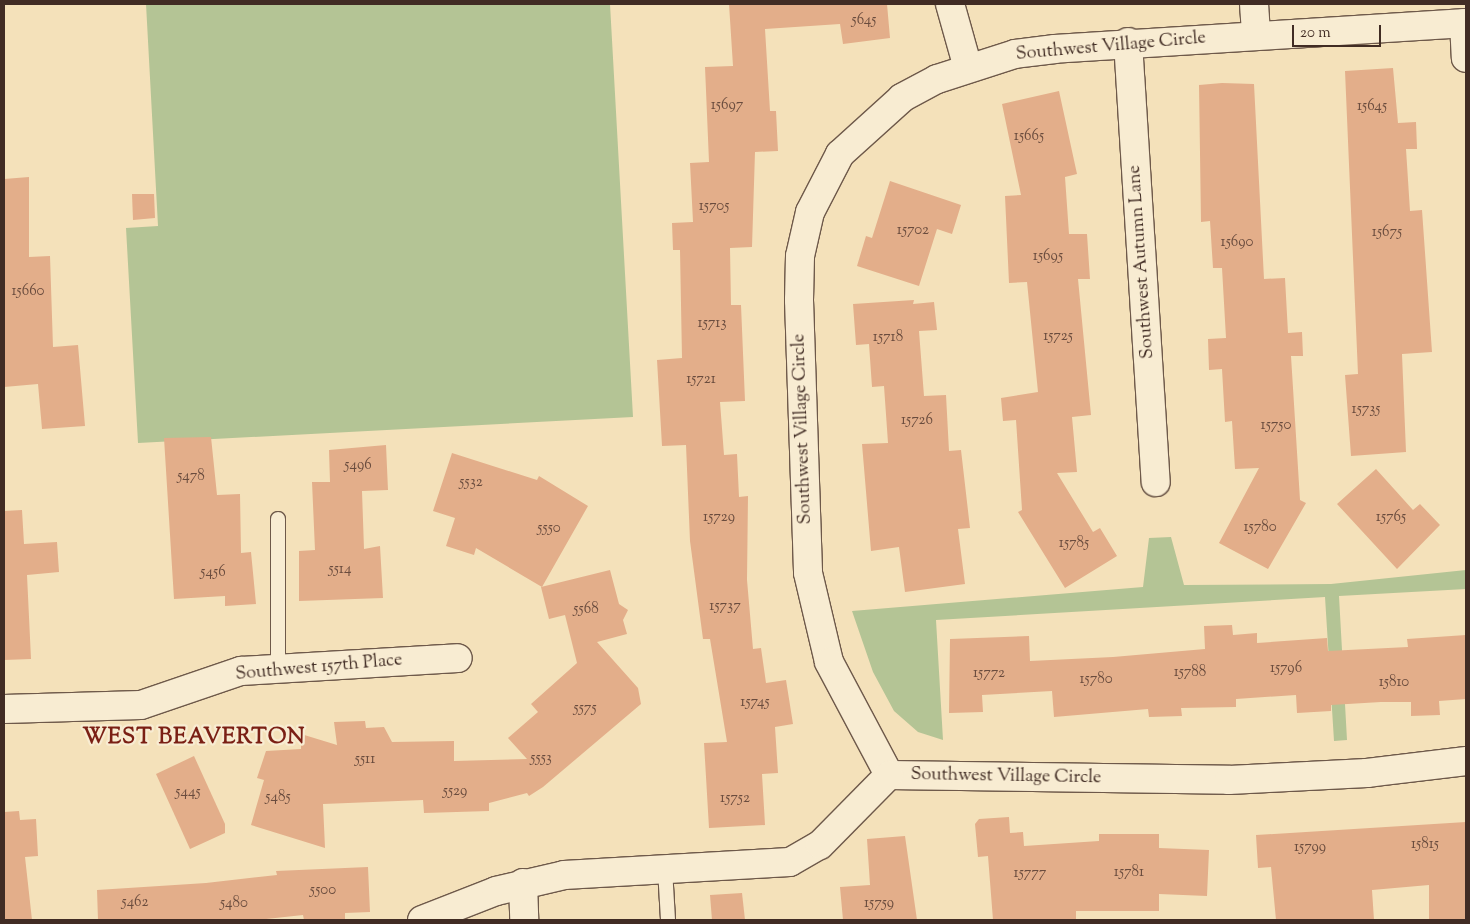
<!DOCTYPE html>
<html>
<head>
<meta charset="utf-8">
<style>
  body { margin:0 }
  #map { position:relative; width:1470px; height:924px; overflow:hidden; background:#f4e1ba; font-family:"Sorts Mill Goudy",serif }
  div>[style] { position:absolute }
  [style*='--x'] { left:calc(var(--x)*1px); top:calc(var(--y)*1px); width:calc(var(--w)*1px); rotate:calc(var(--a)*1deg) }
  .green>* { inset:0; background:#b4c495 }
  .building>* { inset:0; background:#e3ae8a }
  .roads { filter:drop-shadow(1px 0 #6e594a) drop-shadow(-1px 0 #6e594a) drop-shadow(0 1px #6e594a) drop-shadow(0 -1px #6e594a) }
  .service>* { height:14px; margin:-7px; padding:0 7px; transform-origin:7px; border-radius:7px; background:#f8ecd2 }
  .minor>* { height:28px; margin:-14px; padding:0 14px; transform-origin:14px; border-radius:14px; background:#f8ecd2 }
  span { translate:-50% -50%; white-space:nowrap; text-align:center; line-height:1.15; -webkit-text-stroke:4.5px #f8ecd2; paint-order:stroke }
  .number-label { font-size:15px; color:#6a4c3e }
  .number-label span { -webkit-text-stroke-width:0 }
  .street-label { font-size:18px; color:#412c24 }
  .district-label { font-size:22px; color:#7a1f14; font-weight:700; letter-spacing:1px }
  .frame { position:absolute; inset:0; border:5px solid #412c24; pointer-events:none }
  .scale { position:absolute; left:1292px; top:25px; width:89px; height:22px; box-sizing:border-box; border:2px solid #412c24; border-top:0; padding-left:6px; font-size:15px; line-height:18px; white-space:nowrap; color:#412c24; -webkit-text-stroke:4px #f8ecd2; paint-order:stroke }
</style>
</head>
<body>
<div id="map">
  <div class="green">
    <div style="clip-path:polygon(146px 4px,610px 4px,633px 417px,138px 443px,126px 228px,158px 226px)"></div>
    <div style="clip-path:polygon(1171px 537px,1184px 585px,1331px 584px,1466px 570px,1466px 589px,1339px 596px,1347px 740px,1334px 741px,1325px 597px,936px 620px,943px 740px,918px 732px,894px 711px,873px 672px,852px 611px,1143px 587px,1149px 538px)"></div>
  </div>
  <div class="building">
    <div style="clip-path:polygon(729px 4px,887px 4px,890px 38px,843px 44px,840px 24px,765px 29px,770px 111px,776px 111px,778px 151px,755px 152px,752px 247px,730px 248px,731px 305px,741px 305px,745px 401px,720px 402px,724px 455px,737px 454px,739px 497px,748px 496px,747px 580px,753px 649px,761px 648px,766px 683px,786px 680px,793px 724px,775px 727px,778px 773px,762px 774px,765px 825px,709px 828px,704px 743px,727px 742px,710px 639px,703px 639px,690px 541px,686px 445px,662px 446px,657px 360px,682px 358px,680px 250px,673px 250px,672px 223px,693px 222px,690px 163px,709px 162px,705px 67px,733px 66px)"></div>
    <div style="clip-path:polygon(1393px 68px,1398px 123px,1416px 122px,1417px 149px,1406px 149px,1410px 211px,1422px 210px,1432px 352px,1402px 354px,1406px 452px,1351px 456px,1345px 375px,1358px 374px,1345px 71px)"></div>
    <div style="clip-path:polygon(1222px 83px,1254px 84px,1264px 279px,1285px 278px,1288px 333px,1302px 332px,1303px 356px,1291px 356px,1300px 500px,1306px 503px,1268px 569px,1219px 543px,1259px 468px,1235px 469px,1232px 421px,1225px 422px,1222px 369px,1209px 370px,1208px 339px,1226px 338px,1222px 268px,1213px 268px,1210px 221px,1201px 222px,1199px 85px)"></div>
    <div style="clip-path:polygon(1059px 91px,1077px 174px,1065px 177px,1069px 234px,1087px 234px,1090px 279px,1078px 279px,1091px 415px,1072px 417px,1077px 472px,1057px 473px,1093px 532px,1100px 528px,1117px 556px,1065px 588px,1018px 512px,1022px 510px,1016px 420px,1003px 421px,1001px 398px,1038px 392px,1027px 282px,1009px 283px,1005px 196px,1021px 195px,1002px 104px)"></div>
    <div style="clip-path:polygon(29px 177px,29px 257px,50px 256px,53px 347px,78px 345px,85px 426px,42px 429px,38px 384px,4px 387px,4px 179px)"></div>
    <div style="clip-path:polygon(890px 181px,961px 205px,952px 234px,937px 229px,919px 286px,857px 266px,866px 236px,872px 238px)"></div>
    <div style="clip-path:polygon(132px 194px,154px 194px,155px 218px,133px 220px)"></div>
    <div style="clip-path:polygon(914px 300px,913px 304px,934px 302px,937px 330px,919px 331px,924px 396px,946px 395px,949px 451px,961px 450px,970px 528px,958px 529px,965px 584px,905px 592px,899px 547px,871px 551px,862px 444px,888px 443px,884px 386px,872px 387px,869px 344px,856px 345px,853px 304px)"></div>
    <div style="clip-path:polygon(211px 437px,217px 495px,240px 494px,241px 553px,251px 552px,256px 604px,225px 606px,225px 596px,174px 599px,164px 438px)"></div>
    <div style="clip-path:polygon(386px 445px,388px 490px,362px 491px,364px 549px,380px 546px,383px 598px,299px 601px,299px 551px,315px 550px,312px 482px,330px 482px,329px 450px)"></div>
    <div style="clip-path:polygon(452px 453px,537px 480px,539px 476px,588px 506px,542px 587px,476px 548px,474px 555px,446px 546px,455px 518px,433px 511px)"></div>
    <div style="clip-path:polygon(1376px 469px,1413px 510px,1420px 504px,1440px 525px,1397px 569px,1337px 504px)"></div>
    <div style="clip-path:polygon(22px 510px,24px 544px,57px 542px,59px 572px,27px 575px,31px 659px,4px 660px,4px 511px)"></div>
    <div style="clip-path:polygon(610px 570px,619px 604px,628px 610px,623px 620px,627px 634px,597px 642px,638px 688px,641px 704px,543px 787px,529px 796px,527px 793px,489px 803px,489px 811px,424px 813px,423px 800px,323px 804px,325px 848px,251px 825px,264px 780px,257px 778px,266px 751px,301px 749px,301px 734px,337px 745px,334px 722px,365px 721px,366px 728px,384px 727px,392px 742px,454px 741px,454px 761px,527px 759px,508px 738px,538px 712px,531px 704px,577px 663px,565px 615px,549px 619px,541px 587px)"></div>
    <div style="clip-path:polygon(1232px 625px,1233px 635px,1257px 633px,1257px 643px,1327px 638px,1328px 651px,1408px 647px,1407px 639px,1466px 635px,1466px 699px,1439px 701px,1440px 715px,1411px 716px,1411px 702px,1381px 702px,1331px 705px,1331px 711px,1297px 713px,1296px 695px,1236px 699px,1236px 707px,1181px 708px,1182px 716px,1149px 717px,1148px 709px,1054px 717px,1052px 691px,982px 695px,983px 712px,949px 713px,950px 639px,1029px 636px,1030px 661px,1113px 657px,1205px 649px,1204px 626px)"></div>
    <div style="clip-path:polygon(194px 756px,225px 824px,225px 833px,190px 849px,156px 774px)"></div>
    <div style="clip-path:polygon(19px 811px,20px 820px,36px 819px,38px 856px,25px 857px,32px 920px,4px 920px,4px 812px)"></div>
    <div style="clip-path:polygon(1009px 817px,1010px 833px,1023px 832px,1024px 846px,1099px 841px,1099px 834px,1159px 834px,1159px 848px,1209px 850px,1207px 896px,1159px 894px,1159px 911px,1076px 911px,1076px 920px,993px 920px,988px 856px,978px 857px,975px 824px,979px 819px)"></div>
    <div style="clip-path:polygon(1466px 822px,1466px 920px,1429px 920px,1429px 885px,1372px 890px,1374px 920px,1276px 920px,1271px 867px,1258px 868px,1256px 835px)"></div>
    <div style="clip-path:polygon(905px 836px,917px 920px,843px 920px,840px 887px,870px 885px,867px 839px)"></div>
    <div style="clip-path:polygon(368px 867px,370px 912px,345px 913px,345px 920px,304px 920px,303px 915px,257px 920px,98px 920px,97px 890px,206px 883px,277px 875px,276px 871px)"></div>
    <div style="clip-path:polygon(742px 893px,745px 920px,712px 920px,710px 895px)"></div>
  </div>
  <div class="roads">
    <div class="service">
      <div style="--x:278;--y:669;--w:150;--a:-90"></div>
      <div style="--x:665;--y:869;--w:51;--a:86.6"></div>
    </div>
    <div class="minor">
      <div style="--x:950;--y:4;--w:66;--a:74.3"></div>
      <div style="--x:1254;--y:4;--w:30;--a:86"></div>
      <div style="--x:1464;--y:23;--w:35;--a:87"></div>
      <div style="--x:1466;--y:23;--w:412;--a:176.4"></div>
      <div style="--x:1055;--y:49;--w:40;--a:172.9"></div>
      <div style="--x:1015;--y:54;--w:82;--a:162.2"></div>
      <div style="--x:937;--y:79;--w:40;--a:152"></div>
      <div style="--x:902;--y:98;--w:84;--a:137.9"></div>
      <div style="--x:840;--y:154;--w:65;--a:117.3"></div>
      <div style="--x:810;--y:212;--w:45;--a:102.8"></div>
      <div style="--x:800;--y:256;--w:44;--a:91.3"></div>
      <div style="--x:799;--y:300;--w:273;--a:88.1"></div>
      <div style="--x:808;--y:573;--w:91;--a:76.7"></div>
      <div style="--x:829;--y:662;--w:128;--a:62"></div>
      <div style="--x:889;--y:775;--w:340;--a:0.8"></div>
      <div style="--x:1229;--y:780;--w:138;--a:-2.9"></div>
      <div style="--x:1367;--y:773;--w:100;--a:-6.9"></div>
      <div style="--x:1128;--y:42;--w:441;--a:86.4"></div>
      <div style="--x:4;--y:709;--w:137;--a:-1.7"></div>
      <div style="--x:141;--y:705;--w:106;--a:-18.8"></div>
      <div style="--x:241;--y:671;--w:217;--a:-3.4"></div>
      <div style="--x:523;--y:883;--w:37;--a:88"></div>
      <div style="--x:422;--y:920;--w:79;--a:-21.4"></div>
      <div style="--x:496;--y:891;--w:70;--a:-13.2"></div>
      <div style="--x:564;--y:875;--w:226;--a:-3.3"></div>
      <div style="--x:790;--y:862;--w:34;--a:-30"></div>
      <div style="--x:820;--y:845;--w:98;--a:-45.4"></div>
    </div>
  </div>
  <div class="number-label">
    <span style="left:864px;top:21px">5645</span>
    <span style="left:727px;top:106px">15697</span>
    <span style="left:1372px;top:107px">15645</span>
    <span style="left:1029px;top:137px">15665</span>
    <span style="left:714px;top:207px">15705</span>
    <span style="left:913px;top:231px">15702</span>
    <span style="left:1387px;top:233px">15675</span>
    <span style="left:1237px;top:243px">15690</span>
    <span style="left:1048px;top:257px">15695</span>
    <span style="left:28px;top:292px">15660</span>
    <span style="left:712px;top:324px">15713</span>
    <span style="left:1058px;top:337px">15725</span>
    <span style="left:888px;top:338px">15718</span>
    <span style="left:701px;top:380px">15721</span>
    <span style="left:1366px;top:410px">15735</span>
    <span style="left:917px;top:421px">15726</span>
    <span style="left:1276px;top:426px">15750</span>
    <span style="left:358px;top:466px">5496</span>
    <span style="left:191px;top:477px">5478</span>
    <span style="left:471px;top:483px">5532</span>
    <span style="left:719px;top:518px">15729</span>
    <span style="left:1391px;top:518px">15765</span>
    <span style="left:1260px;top:528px">15780</span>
    <span style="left:549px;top:529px">5550</span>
    <span style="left:1074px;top:544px">15785</span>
    <span style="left:340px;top:570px">5514</span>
    <span style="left:213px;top:573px">5456</span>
    <span style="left:725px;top:607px">15737</span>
    <span style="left:586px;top:610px">5568</span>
    <span style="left:1286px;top:669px">15796</span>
    <span style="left:1190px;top:673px">15788</span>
    <span style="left:989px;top:674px">15772</span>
    <span style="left:1096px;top:680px">15780</span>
    <span style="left:1394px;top:683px">15810</span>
    <span style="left:755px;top:703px">15745</span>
    <span style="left:585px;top:709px">5575</span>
    <span style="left:541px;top:759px">5553</span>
    <span style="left:365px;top:760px">5511</span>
    <span style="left:455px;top:792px">5529</span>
    <span style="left:188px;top:793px">5445</span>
    <span style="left:278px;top:798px">5485</span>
    <span style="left:735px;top:799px">15752</span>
    <span style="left:1425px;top:845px">15815</span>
    <span style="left:1310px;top:848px">15799</span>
    <span style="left:1129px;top:873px">15781</span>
    <span style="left:1030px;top:874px">15777</span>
    <span style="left:323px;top:891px">5500</span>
    <span style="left:135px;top:903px">5462</span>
    <span style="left:234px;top:904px">5480</span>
    <span style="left:879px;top:904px">15759</span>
  </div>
  <div class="street-label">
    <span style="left:1111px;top:47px;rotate:-5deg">Southwest Village Circle</span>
    <span style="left:1142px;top:262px;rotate:-94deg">Southwest Autumn Lane</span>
    <span style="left:803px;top:429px;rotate:-92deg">Southwest Village Circle</span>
    <span style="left:319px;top:668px;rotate:-5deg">Southwest 157th Place</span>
    <span style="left:1006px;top:777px;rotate:1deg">Southwest Village Circle</span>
  </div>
  <div class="district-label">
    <span style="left:194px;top:739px">WEST BEAVERTON</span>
  </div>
  <div class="frame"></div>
  <div class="scale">20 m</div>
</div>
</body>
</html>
